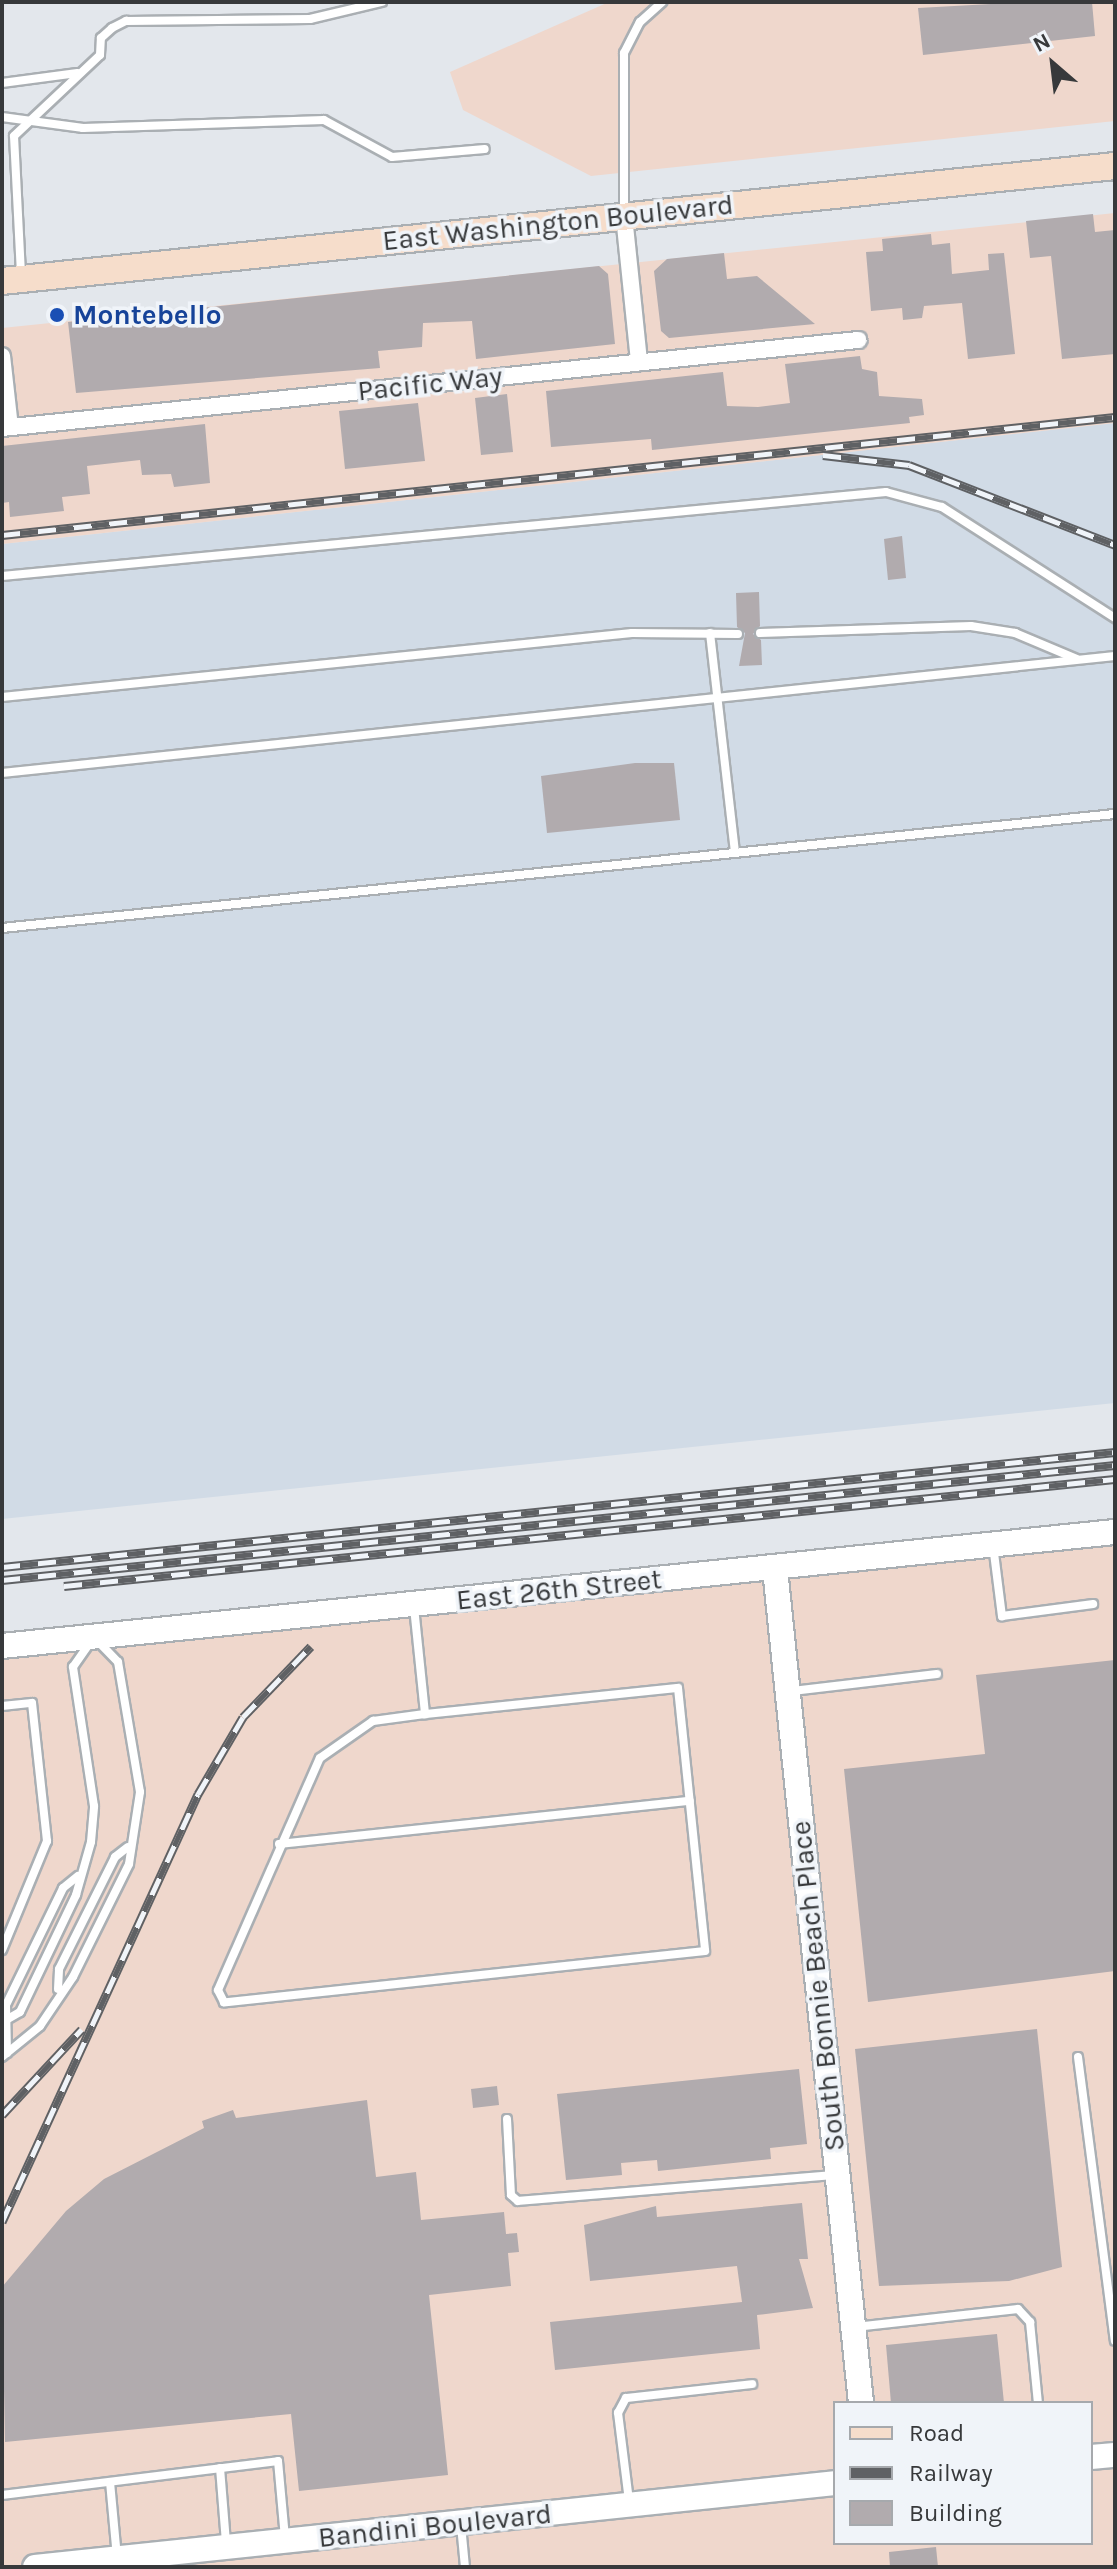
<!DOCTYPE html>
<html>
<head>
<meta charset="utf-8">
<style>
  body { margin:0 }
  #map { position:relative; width:1117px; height:2569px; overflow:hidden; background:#e3e7ec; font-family:Karla,sans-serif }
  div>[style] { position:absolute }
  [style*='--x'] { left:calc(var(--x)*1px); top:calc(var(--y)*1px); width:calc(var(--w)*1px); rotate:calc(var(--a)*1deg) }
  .built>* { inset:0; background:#d1dbe6 }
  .industrial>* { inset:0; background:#efd7cc }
  .building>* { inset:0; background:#b1abae }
  .roads { filter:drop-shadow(2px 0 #aaafb3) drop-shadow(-2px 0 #aaafb3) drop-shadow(0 2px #aaafb3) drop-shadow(0 -2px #aaafb3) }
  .lane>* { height:8px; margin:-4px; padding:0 4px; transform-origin:4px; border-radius:4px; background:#fff }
  .street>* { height:16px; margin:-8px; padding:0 8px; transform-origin:8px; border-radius:8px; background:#fff }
  .secondary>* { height:24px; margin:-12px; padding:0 12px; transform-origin:12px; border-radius:12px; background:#fff }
  .primary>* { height:26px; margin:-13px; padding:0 13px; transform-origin:13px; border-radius:13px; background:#f6ddcb }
  .rail>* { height:9px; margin-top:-4.5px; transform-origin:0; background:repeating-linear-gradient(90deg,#f0f4f9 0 18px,#5f6164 0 36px); box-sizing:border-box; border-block:2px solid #5f6164 }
  .dots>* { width:22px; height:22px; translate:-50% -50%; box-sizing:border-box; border:4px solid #f0f4f9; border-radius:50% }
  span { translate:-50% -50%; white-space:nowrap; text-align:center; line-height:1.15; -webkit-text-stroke:7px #f0f4f9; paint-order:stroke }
  .street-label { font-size:28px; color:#37393b }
  .transit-label { font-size:28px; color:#164399; font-weight:700 }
  .left { translate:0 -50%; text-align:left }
  .frame { position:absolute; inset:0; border:4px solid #37393b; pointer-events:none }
  .legend { position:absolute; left:833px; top:2401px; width:260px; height:144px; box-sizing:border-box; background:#f0f4f9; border:2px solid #a6a9ad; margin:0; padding:10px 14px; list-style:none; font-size:24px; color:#37393b }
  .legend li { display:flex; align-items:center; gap:16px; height:40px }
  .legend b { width:40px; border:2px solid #a6a9ad }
  .north { position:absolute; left:1013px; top:24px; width:80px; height:80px; -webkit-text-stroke:6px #f0f4f9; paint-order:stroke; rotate:332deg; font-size:22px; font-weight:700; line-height:32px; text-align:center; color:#37393b }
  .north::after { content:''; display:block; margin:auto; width:28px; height:36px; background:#37393b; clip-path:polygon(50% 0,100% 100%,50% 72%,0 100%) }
</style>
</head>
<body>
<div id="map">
  <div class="built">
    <div style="clip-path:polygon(1115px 423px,1115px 1403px,2px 1519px,2px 544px)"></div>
  </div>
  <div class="industrial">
    <div style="clip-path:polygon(609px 2px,1115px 2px,1115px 121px,591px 176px,463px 110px,450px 72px)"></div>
    <div style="clip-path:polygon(1115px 213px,1115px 423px,2px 544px,2px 328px)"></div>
    <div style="clip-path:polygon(evenodd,1115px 1518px,1115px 2567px,2px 2567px,2px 1638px,1115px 1518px,835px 2403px,1091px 2403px,1091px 2543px,835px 2543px,835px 2403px)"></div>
  </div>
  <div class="building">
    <div style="clip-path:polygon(1027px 2px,1092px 2px,1095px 36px,923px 55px,918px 8px)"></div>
    <div style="clip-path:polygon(1093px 214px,1095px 232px,1115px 230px,1115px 354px,1062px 359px,1051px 256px,1030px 258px,1026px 221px)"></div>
    <div style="clip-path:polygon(931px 234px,932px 245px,950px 243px,952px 274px,989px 270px,988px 254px,1004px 253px,1015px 354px,968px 359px,962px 303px,924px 306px,922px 318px,903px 320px,902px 308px,871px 311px,866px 252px,883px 251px,882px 239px)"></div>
    <div style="clip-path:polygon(724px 253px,727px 279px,757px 276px,815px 324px,669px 338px,661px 331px,654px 271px,667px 259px)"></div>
    <div style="clip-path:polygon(599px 266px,608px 274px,615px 344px,476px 359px,472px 321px,423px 323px,422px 347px,378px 351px,380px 368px,76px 393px,68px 322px)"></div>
    <div style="clip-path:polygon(860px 356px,862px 369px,877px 372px,879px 396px,922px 399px,924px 415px,909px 417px,910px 423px,652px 450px,651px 439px,551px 447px,546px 391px,723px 372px,727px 406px,758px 407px,790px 403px,785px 364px)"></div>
    <div style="clip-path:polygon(507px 394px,513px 452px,481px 455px,475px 398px)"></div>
    <div style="clip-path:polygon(418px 403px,425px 461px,345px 469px,339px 411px)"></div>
    <div style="clip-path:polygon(205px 424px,210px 483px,174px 487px,171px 474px,142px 475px,140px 460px,87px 466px,90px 494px,62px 497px,64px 511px,10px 517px,9px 502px,2px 503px,2px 446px)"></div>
    <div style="clip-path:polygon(902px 536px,906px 578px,888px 580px,884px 539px)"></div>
    <div style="clip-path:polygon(759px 592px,760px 626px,753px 634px,761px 640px,762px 665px,739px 666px,745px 633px,737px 627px,736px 593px)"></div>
    <div style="clip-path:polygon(635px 763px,674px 763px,680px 820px,547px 833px,541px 776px)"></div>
    <div style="clip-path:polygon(1115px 1660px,1115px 1971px,868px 2002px,844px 1769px,985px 1754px,976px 1675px)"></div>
    <div style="clip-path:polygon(1037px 2029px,1062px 2267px,1009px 2281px,879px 2286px,855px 2049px)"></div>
    <div style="clip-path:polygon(799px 2069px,807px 2144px,770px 2148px,771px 2159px,658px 2171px,657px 2160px,621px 2163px,622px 2175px,566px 2180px,557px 2094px)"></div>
    <div style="clip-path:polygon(497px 2086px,499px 2105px,473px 2108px,471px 2089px)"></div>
    <div style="clip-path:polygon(367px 2100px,376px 2177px,416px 2172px,421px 2220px,504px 2212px,506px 2234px,517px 2233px,519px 2252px,508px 2253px,511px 2286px,429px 2295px,448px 2475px,299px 2491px,291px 2414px,5px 2442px,2px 2287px,66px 2211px,104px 2179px,204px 2128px,202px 2121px,233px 2110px,236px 2118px)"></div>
    <div style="clip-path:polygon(802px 2203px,808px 2259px,799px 2259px,813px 2308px,757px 2315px,760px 2349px,555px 2370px,550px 2322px,742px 2302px,737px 2266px,590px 2281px,584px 2225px,656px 2206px,657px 2217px)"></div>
    <div style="clip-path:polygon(997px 2334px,1004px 2403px,891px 2403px,886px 2345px)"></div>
    <div style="clip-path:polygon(936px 2547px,938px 2567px,890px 2567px,889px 2552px)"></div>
  </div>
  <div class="roads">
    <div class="lane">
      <div style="--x:2;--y:83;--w:76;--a:-7.6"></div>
      <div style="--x:2;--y:117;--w:82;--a:7.7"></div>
      <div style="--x:83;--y:128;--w:241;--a:-1.9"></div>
      <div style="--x:324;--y:120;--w:77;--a:28.6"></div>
      <div style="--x:392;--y:157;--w:93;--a:-4.9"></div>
      <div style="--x:624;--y:215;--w:162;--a:-90"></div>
      <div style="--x:624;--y:53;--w:35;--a:-63"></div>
      <div style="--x:640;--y:22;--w:30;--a:-42"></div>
      <div style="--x:21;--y:274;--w:138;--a:-92.9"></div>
      <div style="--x:14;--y:136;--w:118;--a:-43.3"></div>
      <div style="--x:100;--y:55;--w:17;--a:-87"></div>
      <div style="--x:101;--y:38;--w:15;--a:-42"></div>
      <div style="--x:112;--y:28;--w:16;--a:-27"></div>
      <div style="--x:126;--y:21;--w:184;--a:-0.6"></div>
      <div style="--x:310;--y:19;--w:74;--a:-13.3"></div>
      <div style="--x:2;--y:576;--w:888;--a:-5.43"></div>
      <div style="--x:886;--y:492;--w:58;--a:15"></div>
      <div style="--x:942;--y:507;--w:206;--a:32.7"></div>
      <div style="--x:710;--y:633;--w:221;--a:83.5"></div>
      <div style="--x:760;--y:633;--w:211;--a:-1.9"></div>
      <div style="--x:971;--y:626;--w:45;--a:9"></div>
      <div style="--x:1015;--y:633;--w:67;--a:22.8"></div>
      <div style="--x:2;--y:697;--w:633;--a:-5.8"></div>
      <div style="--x:632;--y:633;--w:106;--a:0.5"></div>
      <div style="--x:2;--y:773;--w:1119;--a:-6"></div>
      <div style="--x:2;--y:928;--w:1119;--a:-5.85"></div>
      <div style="--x:993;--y:1545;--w:72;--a:82.8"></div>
      <div style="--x:1002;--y:1616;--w:92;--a:-7.5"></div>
      <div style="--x:414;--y:1607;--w:108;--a:84.1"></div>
      <div style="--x:425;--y:1714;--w:254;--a:-5.9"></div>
      <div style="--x:678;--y:1688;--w:264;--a:84.1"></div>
      <div style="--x:705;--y:1951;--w:484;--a:173.9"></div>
      <div style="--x:224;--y:2002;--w:13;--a:-117"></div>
      <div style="--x:218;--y:1990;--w:253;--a:-66.3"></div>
      <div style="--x:320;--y:1758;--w:65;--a:-34.9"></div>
      <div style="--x:373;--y:1721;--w:52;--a:-7.7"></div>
      <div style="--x:792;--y:1691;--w:146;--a:-6.7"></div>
      <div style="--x:2;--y:1706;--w:30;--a:-6"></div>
      <div style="--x:32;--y:1703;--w:139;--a:83.8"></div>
      <div style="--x:47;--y:1841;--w:118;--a:112.4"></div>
      <div style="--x:279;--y:1844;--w:413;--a:-6"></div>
      <div style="--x:58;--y:1989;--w:20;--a:-87"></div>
      <div style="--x:59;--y:1969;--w:125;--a:-63.4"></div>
      <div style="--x:115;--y:1857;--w:16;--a:-38"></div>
      <div style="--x:6;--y:2020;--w:16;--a:-30"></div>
      <div style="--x:20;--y:2012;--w:130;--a:-64.4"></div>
      <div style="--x:76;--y:1895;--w:55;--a:-74.2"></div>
      <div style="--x:91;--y:1842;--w:36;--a:-85"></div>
      <div style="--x:94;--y:1806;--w:141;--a:-98.6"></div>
      <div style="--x:73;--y:1667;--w:29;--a:-55"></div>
      <div style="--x:7;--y:2053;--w:48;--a:-91.2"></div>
      <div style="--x:6;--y:2005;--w:130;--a:-64"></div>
      <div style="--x:63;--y:1888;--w:19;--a:-39"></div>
      <div style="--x:2;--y:2057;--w:49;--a:-39.2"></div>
      <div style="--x:40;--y:2026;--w:59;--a:-56"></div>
      <div style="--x:73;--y:1977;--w:126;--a:-63.6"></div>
      <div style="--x:129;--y:1864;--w:73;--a:-81.3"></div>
      <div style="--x:140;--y:1792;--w:132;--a:-99.6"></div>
      <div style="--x:118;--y:1662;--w:28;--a:-134"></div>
      <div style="--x:1078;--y:2057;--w:286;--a:82.6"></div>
      <div style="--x:507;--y:2119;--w:76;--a:87"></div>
      <div style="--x:511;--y:2195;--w:9;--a:41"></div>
      <div style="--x:518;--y:2201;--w:316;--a:-4.7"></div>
      <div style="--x:855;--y:2327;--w:164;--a:-6.3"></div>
      <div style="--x:1018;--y:2309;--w:18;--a:47"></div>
      <div style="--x:1030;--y:2322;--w:81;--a:84.4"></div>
      <div style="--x:220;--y:2468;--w:75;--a:85.4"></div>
      <div style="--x:110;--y:2482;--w:75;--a:84.7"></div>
      <div style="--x:2;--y:2495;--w:278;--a:-7"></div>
      <div style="--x:278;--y:2461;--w:77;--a:84.8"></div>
      <div style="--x:629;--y:2501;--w:89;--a:-97.1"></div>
      <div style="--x:618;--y:2413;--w:17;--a:-62"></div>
      <div style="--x:626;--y:2398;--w:127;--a:-6.3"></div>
      <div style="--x:461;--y:2525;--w:42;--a:84.6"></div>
    </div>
    <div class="street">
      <div style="--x:624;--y:216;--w:147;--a:84.1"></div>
      <div style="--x:2;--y:356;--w:71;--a:83.6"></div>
      <div style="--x:2;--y:428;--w:861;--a:-5.87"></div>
    </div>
    <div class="secondary">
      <div style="--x:775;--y:1569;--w:838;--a:84.11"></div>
      <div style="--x:2;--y:1646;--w:1119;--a:-5.85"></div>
      <div style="--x:1091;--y:2457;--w:24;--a:-5"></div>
      <div style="--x:35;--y:2567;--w:804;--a:-5.99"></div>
    </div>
    <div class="primary">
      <div style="--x:2;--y:281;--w:1119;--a:-5.9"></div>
    </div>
  </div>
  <div class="rail">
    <div style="--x:823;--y:455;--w:87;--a:6.6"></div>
    <div style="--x:909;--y:465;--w:221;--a:21.2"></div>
    <div style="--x:2;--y:535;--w:1119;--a:-6.05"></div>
    <div style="--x:2;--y:1567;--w:1119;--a:-5.9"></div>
    <div style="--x:2;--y:1580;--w:1119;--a:-5.9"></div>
    <div style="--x:64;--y:1586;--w:1056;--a:-5.81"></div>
    <div style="--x:2;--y:2115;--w:117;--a:-47.1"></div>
    <div style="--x:2;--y:2222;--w:471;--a:-65.4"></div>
    <div style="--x:198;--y:1794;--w:89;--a:-59.7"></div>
    <div style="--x:243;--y:1717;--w:98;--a:-46.2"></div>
  </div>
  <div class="dots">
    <div style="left:57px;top:315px;background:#1a4fb4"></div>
  </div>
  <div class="street-label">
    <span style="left:558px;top:223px;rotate:-6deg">East Washington Boulevard</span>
    <span style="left:430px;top:384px;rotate:-6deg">Pacific Way</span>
    <span style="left:559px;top:1590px;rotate:-6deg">East 26th Street</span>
    <span style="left:818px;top:1986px;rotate:-96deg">South Bonnie Beach Place</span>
    <span style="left:435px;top:2526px;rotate:-6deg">Bandini Boulevard</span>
  </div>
  <div class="transit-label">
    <span class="left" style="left:73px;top:315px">Montebello</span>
  </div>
  <div class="frame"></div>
  <ul class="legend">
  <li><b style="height:10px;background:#f6ddcb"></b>Road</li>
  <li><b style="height:10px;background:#5f6164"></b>Railway</li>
  <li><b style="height:22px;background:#b1abae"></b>Building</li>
  </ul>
  <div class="north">N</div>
</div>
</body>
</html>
